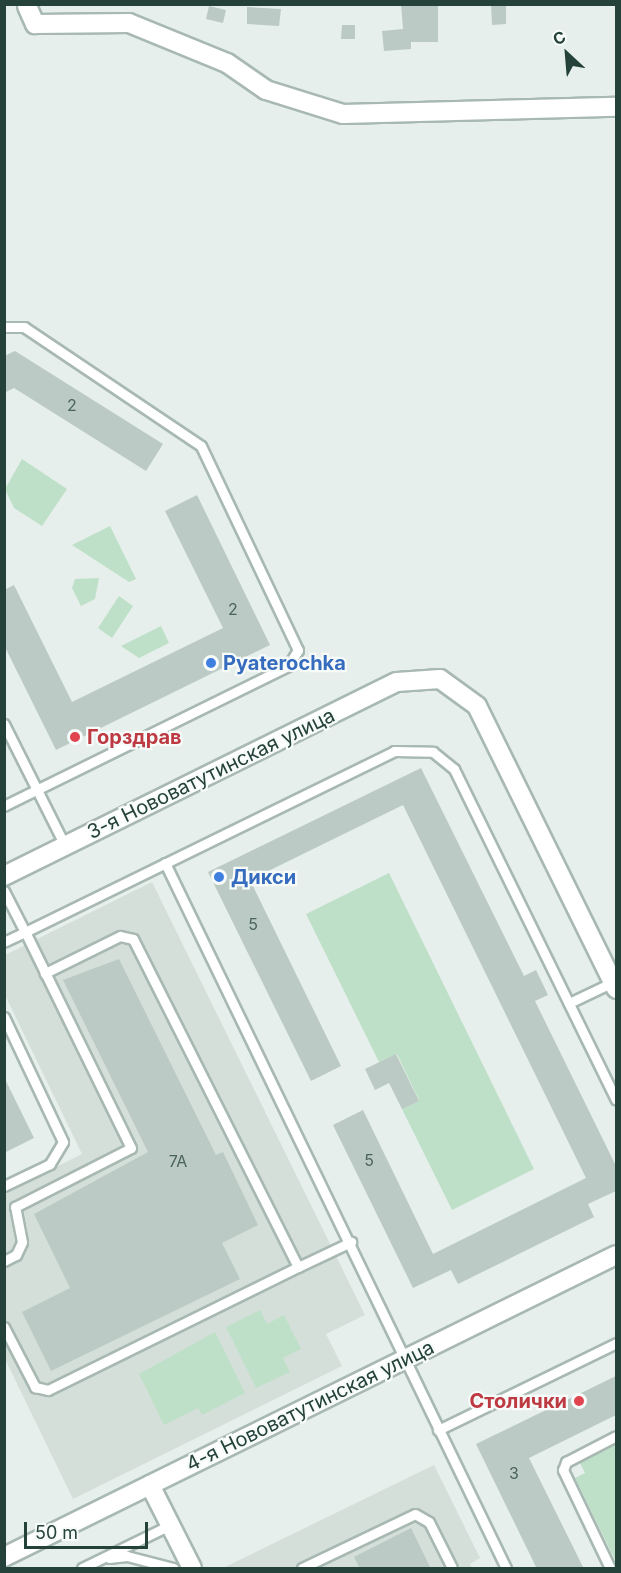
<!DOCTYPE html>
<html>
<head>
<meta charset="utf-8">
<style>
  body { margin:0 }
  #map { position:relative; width:621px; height:1573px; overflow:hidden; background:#e6efeb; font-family:Inter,sans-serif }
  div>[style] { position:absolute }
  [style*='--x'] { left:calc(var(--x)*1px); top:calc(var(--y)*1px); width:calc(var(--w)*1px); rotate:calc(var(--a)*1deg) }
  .built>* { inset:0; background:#d4dfda }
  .green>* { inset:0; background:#bfe0c8 }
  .building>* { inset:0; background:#bbcac4 }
  .roads { filter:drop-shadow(2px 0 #a8b8b2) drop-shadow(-2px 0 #a8b8b2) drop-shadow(0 2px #a8b8b2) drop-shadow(0 -2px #a8b8b2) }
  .service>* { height:9px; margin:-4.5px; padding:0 4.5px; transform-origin:4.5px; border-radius:4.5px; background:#fff }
  .minor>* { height:18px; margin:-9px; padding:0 9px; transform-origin:9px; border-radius:9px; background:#fff }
  .tertiary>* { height:18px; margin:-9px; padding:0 9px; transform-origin:9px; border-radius:9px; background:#fff }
  .dots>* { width:16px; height:16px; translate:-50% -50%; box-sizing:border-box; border:3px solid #f7fbf9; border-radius:50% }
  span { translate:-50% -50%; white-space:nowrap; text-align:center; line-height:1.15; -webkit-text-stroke:4.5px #f7fbf9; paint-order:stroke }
  .number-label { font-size:16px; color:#4a645c }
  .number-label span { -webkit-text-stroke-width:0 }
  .shop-label { font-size:20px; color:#366cbe; font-weight:700 }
  .left { translate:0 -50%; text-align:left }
  .health-label { font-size:20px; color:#be3a42; font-weight:700 }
  .right { translate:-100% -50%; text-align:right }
  .street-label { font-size:20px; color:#24423a }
  .frame { position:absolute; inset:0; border:6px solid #24423a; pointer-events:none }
  .north { position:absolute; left:537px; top:24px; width:60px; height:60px; -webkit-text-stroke:4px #f7fbf9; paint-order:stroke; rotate:334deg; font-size:16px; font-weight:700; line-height:24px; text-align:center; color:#24423a }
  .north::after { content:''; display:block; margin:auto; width:21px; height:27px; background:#24423a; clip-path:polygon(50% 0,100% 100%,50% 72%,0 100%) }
  .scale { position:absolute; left:24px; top:1522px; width:124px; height:27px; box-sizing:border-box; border:3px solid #24423a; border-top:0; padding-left:8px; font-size:18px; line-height:21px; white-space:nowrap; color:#24423a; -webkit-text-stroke:4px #f7fbf9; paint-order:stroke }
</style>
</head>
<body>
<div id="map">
  <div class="built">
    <div style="clip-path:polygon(152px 882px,365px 1315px,326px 1334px,342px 1366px,73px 1499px,5px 1359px,4px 1193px,82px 1154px,5px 995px,5px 955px)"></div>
    <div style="clip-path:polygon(434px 1465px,480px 1558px,470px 1564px,472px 1568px,223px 1568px)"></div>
  </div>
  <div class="green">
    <div style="clip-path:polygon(22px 459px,67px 489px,42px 526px,14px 508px,5px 489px)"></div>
    <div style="clip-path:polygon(110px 526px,136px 579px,129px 582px,72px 545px)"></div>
    <div style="clip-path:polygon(99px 578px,95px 599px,81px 606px,72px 588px,75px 579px)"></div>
    <div style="clip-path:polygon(119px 596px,133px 606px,112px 638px,98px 628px)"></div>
    <div style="clip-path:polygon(161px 626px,169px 643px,139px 658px,121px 646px)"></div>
    <div style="clip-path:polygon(389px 873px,534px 1169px,452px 1210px,402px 1109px,419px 1100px,397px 1054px,379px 1062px,306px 914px)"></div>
    <div style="clip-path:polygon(260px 1310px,267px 1324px,284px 1315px,301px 1349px,283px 1358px,290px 1372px,256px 1388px,226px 1327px)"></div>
    <div style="clip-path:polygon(215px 1332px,245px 1393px,202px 1415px,198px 1408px,164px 1425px,139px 1374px)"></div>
    <div style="clip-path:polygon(616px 1445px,616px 1562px,575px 1478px,585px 1473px,580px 1463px)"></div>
  </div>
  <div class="building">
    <div style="clip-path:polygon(401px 4px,438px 6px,438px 42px,411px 42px,411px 49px,384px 51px,382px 31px,403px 29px)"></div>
    <div style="clip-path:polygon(491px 4px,506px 4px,506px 24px,492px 25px)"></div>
    <div style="clip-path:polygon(209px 6px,226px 10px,223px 23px,206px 19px)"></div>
    <div style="clip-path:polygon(247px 7px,281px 9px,279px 26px,247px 24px)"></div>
    <div style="clip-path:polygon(342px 25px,355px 25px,355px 39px,341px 39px)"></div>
    <div style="clip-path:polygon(15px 351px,163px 444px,146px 471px,14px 388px,4px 393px,4px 356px)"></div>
    <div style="clip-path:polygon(197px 495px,270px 645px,56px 750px,4px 645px,4px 590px,14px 585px,72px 702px,223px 628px,165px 511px)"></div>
    <div style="clip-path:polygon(421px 768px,524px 976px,536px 970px,548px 995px,535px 1001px,616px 1166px,616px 1191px,588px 1204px,594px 1217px,458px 1284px,451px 1270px,413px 1288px,333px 1125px,363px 1110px,433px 1254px,586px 1178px,510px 1023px,403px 805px,250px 880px,341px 1066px,311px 1081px,208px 872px)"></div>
    <div style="clip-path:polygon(119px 959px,216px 1155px,223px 1152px,258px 1225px,222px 1243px,240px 1279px,51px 1371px,22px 1312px,70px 1288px,34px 1214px,148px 1152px,63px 980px)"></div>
    <div style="clip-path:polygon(396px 1054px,419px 1101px,402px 1109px,389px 1083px,375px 1090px,365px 1069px)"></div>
    <div style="clip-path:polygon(4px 1077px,34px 1138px,4px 1153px)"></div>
    <div style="clip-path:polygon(616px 1376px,616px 1415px,529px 1458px,584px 1569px,537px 1569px,476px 1444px)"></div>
    <div style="clip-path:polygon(411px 1528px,431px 1569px,360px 1569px,354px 1557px)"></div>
  </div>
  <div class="roads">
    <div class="service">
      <div style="--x:4;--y:327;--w:20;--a:0"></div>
      <div style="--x:24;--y:327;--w:213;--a:33.9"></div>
      <div style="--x:201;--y:446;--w:226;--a:64.6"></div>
      <div style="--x:298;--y:650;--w:19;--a:122"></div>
      <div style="--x:288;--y:666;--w:317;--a:153.8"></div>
      <div style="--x:4;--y:724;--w:136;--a:63.4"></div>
      <div style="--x:165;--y:863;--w:783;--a:64.19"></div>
      <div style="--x:4;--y:891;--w:46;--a:62.9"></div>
      <div style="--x:25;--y:932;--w:23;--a:155"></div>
      <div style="--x:569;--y:1003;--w:49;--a:-25.5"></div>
      <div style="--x:4;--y:1017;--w:138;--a:64.7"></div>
      <div style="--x:63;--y:1142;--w:26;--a:121"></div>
      <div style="--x:50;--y:1164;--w:51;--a:154.4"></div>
      <div style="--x:4;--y:1261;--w:13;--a:-27"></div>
      <div style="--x:16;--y:1255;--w:14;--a:-65"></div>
      <div style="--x:22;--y:1242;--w:36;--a:-101"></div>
      <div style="--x:15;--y:1207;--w:130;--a:-27"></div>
      <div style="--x:131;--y:1148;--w:241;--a:-116.1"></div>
      <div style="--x:25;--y:932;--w:411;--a:-26.1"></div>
      <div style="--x:394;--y:751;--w:39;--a:1"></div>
      <div style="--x:433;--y:752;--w:27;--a:39"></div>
      <div style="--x:454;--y:769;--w:368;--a:63.9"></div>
      <div style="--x:298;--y:1267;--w:59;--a:-25.3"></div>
      <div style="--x:4;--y:1327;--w:68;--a:62.7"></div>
      <div style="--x:35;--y:1387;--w:13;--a:13"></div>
      <div style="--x:48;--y:1390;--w:279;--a:-26.2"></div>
      <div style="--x:298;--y:1267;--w:367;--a:-116.7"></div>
      <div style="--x:133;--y:939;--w:13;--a:-167"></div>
      <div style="--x:120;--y:936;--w:84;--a:153.7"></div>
      <div style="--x:438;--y:1430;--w:198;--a:-26"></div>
      <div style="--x:109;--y:1558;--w:18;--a:-6"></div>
      <div style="--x:127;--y:1556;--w:48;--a:14.6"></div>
      <div style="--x:82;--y:1568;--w:98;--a:-26"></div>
      <div style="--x:302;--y:1568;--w:125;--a:-25.5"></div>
      <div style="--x:415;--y:1514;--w:16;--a:30"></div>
      <div style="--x:429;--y:1522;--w:51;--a:63.4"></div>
      <div style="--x:610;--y:1568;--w:109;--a:-115.6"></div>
      <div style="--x:563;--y:1470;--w:9;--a:-69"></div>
      <div style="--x:566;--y:1462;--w:56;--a:-27.5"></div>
    </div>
    <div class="minor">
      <div style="--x:27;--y:6;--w:20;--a:66"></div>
      <div style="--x:35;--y:24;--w:94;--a:-0.6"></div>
      <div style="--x:129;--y:23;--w:106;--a:22.2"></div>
      <div style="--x:227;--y:63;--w:47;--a:34.7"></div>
      <div style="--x:266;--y:90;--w:81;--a:17.3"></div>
      <div style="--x:343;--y:114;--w:273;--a:-1.5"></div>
      <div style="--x:150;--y:1485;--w:93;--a:63.2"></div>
      <div style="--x:4;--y:1557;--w:682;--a:-26.26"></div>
    </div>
    <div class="tertiary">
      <div style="--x:4;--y:876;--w:438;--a:-26.3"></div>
      <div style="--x:397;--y:682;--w:43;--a:-4"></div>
      <div style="--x:440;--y:679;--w:46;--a:36.1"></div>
      <div style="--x:477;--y:706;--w:315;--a:63.8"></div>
    </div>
  </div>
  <div class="dots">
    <div style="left:211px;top:663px;background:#3f7fe0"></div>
    <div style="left:75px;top:737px;background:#e0444e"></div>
    <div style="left:219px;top:877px;background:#3f7fe0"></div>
    <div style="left:579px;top:1401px;background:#e0444e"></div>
  </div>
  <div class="number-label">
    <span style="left:72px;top:405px">2</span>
    <span style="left:233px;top:609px">2</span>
    <span style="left:253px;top:924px">5</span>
    <span style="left:369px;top:1160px">5</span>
    <span style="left:178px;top:1161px">7А</span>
    <span style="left:514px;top:1473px">3</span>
  </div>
  <div class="shop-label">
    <span class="left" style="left:223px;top:663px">Pyaterochka</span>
    <span class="left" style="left:231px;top:877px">Дикси</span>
  </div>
  <div class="health-label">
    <span class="left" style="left:87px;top:737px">Горздрав</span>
    <span class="right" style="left:567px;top:1401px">Столички</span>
  </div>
  <div class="street-label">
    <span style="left:211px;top:774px;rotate:-26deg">3-я Нововатутинская улица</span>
    <span style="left:310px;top:1406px;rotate:-26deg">4-я Нововатутинская улица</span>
  </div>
  <div class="frame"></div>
  <div class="north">С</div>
  <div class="scale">50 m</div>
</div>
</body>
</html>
